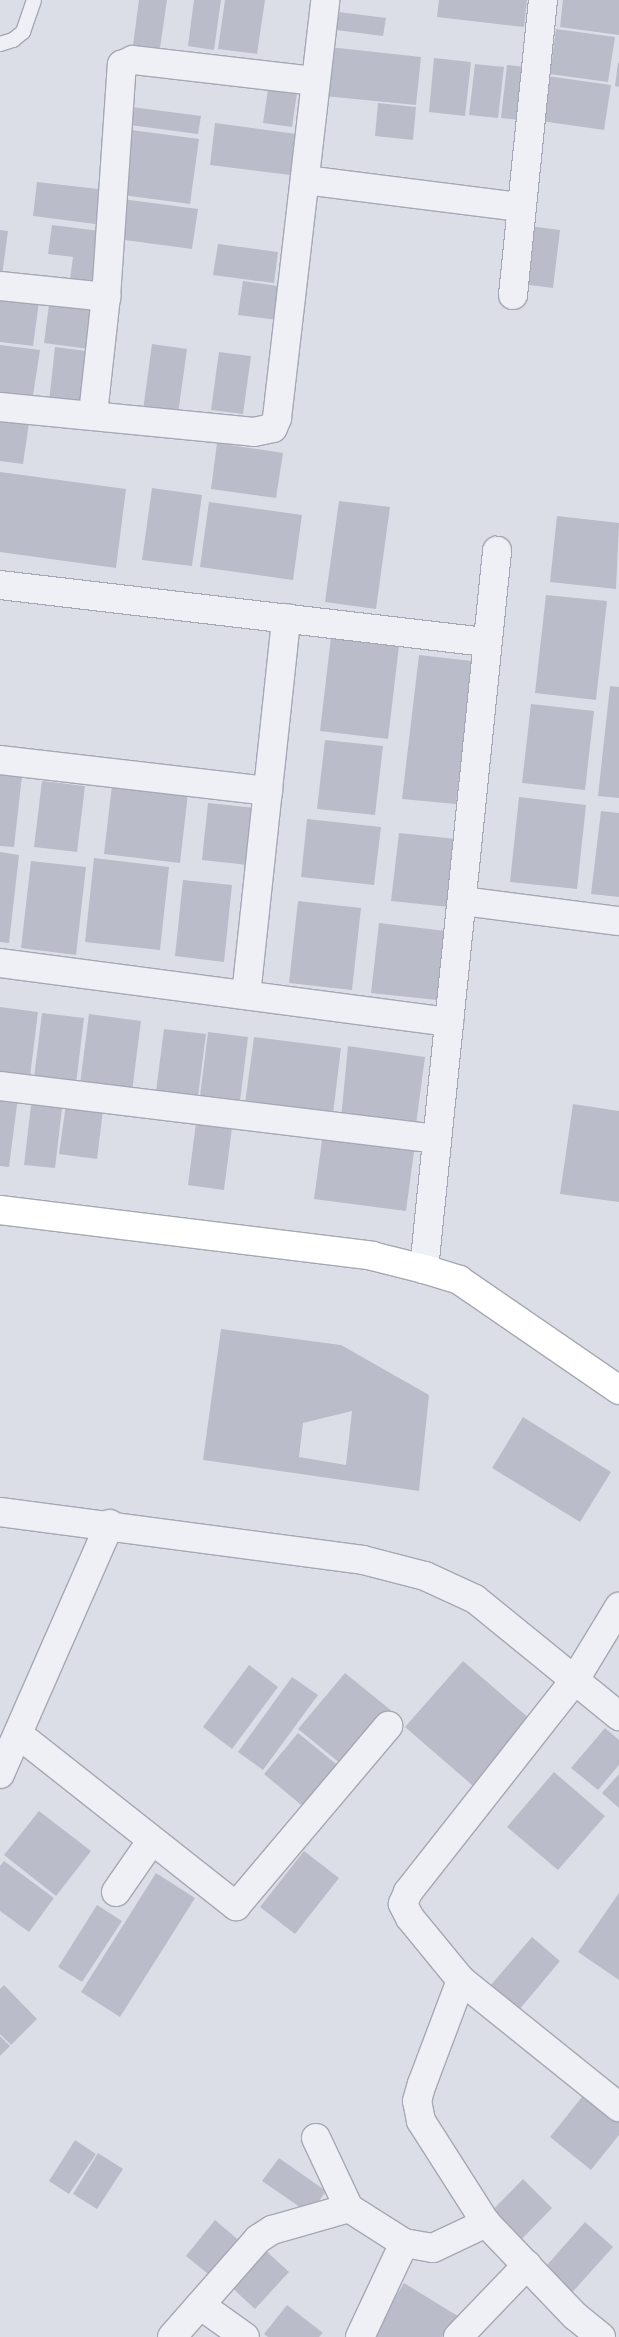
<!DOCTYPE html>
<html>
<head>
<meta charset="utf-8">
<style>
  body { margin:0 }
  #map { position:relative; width:619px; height:2337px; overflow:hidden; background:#dcdee7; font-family:Overpass,sans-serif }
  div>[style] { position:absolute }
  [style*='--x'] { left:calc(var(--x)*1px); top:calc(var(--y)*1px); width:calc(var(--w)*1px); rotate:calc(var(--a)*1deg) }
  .building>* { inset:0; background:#babcca }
  .roads { filter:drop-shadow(1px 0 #a5a8b4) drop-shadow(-1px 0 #a5a8b4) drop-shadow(0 1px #a5a8b4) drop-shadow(0 -1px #a5a8b4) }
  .lane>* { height:14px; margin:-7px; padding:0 7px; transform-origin:7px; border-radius:7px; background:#eff0f5 }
  .street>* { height:28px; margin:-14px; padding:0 14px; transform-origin:14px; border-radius:14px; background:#eff0f5 }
  .secondary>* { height:28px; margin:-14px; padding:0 14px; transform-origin:14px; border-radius:14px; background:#fff }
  span { translate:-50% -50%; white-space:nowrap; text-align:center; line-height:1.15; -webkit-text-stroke:4.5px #ecedf5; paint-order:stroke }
</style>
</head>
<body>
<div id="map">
  <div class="building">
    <div style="clip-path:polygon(139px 0,167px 0,160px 48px,133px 45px)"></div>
    <div style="clip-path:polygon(194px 0,221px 0,214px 50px,188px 46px)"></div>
    <div style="clip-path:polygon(225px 0,265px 0,257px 54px,218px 49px)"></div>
    <div style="clip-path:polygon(439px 0,527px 0,524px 27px,437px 17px)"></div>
    <div style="clip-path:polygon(563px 0,619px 0,619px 35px,560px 27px)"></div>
    <div style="clip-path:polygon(339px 12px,386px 18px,383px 36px,336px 30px)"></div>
    <div style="clip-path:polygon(556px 29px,615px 37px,608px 82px,550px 74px)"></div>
    <div style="clip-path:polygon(329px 47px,421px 57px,416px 105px,324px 96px)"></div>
    <div style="clip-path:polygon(434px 58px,471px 62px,465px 116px,429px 112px)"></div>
    <div style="clip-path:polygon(618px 63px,619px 63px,619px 87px,615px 86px)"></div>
    <div style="clip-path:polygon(475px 64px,504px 67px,498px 118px,469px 115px)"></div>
    <div style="clip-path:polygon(507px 65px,533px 68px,528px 121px,501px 118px)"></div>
    <div style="clip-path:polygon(547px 76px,611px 85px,604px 130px,541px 121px)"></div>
    <div style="clip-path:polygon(269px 82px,298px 86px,292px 127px,263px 123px)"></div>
    <div style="clip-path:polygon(378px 103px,416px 107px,413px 140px,375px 136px)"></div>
    <div style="clip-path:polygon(124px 106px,201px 116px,198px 134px,122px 124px)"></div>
    <div style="clip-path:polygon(215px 123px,296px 134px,290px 175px,210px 165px)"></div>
    <div style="clip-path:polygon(124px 129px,199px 139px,190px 204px,115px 194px)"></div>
    <div style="clip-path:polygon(37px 182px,107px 190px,103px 225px,33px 216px)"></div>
    <div style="clip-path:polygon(122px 199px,198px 209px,192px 249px,117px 239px)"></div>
    <div style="clip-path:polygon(52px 225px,100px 231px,92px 290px,69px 287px,73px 257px,48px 254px)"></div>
    <div style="clip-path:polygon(521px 225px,560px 230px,553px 288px,514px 283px)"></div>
    <div style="clip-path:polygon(0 230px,8px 231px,1px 283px,0 283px)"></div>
    <div style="clip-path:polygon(218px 244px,278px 252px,274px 283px,213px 275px)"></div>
    <div style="clip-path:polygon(243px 281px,291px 288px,286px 321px,238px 315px)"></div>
    <div style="clip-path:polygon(0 297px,39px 302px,33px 346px,0 342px)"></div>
    <div style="clip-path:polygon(50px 297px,95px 303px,89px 349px,44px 343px)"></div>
    <div style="clip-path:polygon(152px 344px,187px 349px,178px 414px,143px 410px)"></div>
    <div style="clip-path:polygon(0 345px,40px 350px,32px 402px,0 398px)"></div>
    <div style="clip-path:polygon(55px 347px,94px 352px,87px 407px,49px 402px)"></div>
    <div style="clip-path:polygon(219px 352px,251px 356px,243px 414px,211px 410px)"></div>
    <div style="clip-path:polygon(0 412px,30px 416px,23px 464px,0 461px)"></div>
    <div style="clip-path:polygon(217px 443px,283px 453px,276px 498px,211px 489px)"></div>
    <div style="clip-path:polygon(0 472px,126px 489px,116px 568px,0 552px)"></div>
    <div style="clip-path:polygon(152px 488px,202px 495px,192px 566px,142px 560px)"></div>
    <div style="clip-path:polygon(339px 501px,390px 507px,376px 609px,325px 602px)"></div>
    <div style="clip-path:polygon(209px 502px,302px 515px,293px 580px,200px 567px)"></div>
    <div style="clip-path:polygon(557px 516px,619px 523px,616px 589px,550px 582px)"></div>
    <div style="clip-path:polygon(546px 595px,607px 601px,596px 700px,535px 693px)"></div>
    <div style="clip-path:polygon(332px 629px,400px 637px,388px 739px,320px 731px)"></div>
    <div style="clip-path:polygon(419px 655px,472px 661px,456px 804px,402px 799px)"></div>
    <div style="clip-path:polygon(610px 686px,619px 687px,619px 798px,598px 796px)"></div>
    <div style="clip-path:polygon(531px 704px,594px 711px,585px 790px,522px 783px)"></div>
    <div style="clip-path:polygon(325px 740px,383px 746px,375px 815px,317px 809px)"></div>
    <div style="clip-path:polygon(0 773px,22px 776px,14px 847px,0 846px)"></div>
    <div style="clip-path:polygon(42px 781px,85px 786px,77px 852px,34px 847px)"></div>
    <div style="clip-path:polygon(112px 785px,188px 793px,180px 863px,104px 854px)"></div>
    <div style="clip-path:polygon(519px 797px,586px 805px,577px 889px,510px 882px)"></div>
    <div style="clip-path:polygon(208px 803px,255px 808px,248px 865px,202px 860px)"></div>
    <div style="clip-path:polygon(601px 811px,619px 813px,619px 897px,591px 894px)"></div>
    <div style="clip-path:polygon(307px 819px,381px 827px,374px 885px,301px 877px)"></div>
    <div style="clip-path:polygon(399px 833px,457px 839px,449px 907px,391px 901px)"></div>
    <div style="clip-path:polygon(0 852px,19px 855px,9px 943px,0 942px)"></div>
    <div style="clip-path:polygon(94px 858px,169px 867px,160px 950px,85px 942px)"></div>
    <div style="clip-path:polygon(31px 861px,86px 867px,76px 955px,21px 948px)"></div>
    <div style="clip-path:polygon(183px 880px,232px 885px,224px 962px,175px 956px)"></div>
    <div style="clip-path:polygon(298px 901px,361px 908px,352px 990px,289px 983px)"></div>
    <div style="clip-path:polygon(379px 923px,446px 931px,437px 1000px,371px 993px)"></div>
    <div style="clip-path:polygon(0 1007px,38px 1012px,29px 1085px,0 1081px)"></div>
    <div style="clip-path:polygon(42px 1013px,84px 1018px,75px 1092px,33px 1086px)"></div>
    <div style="clip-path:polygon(89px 1014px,141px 1021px,131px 1099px,79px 1092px)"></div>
    <div style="clip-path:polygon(164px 1029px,206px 1034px,197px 1104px,155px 1099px)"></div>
    <div style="clip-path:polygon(208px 1032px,248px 1037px,239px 1109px,199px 1104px)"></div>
    <div style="clip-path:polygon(254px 1037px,341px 1048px,332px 1122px,244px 1111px)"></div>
    <div style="clip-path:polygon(348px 1046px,425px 1057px,415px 1132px,341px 1119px)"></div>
    <div style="clip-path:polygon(0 1095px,18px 1097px,9px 1167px,0 1166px)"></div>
    <div style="clip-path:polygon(32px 1097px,63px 1100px,55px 1168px,24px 1165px)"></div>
    <div style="clip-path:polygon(67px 1097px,104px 1102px,97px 1159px,59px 1154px)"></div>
    <div style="clip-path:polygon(573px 1104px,619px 1111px,619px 1202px,560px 1194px)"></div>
    <div style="clip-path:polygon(197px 1115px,233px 1120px,224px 1190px,188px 1185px)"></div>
    <div style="clip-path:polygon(323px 1133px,415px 1144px,406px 1211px,314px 1199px)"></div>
    <div style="clip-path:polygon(evenodd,221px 1329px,341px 1345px,429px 1395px,419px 1491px,203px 1460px,221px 1329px,352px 1411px,346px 1465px,299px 1457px,303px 1423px,352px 1411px)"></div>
    <div style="clip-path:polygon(523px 1417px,611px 1472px,580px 1522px,492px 1468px)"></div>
    <div style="clip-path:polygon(463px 1661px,537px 1725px,479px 1791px,405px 1727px)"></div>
    <div style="clip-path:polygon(249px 1665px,278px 1687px,232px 1749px,203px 1727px)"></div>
    <div style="clip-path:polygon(345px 1673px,393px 1712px,346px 1768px,298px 1729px)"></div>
    <div style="clip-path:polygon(292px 1677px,318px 1695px,263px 1770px,238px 1752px)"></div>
    <div style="clip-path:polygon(605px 1728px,619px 1740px,619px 1765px,598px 1790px,571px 1768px)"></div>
    <div style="clip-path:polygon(298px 1733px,346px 1772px,312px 1814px,264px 1774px)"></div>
    <div style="clip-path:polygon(554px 1772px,605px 1816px,558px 1870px,507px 1827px)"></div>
    <div style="clip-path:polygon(619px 1774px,619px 1808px,602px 1793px)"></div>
    <div style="clip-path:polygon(39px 1811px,91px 1851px,56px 1896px,4px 1855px)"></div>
    <div style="clip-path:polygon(304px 1851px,339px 1878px,295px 1934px,260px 1907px)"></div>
    <div style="clip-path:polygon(4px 1861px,54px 1898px,29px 1932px,0 1911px,0 1866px)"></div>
    <div style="clip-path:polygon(156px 1873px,195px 1898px,120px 2017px,81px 1992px)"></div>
    <div style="clip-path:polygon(619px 1893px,619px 1980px,578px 1952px)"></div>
    <div style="clip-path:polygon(97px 1905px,122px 1921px,82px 1982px,58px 1967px)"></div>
    <div style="clip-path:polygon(532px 1937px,560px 1961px,519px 2010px,490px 1986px)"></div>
    <div style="clip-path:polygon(4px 1985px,37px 2019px,11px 2045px,0 2034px,0 1989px)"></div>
    <div style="clip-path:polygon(0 2036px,10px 2046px,0 2056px)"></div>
    <div style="clip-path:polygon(586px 2092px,619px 2118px,619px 2135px,591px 2170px,550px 2137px)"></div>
    <div style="clip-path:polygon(75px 2140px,96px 2154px,69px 2194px,49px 2181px)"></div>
    <div style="clip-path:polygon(98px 2153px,123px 2169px,97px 2209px,73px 2194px)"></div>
    <div style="clip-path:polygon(279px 2158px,326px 2191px,310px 2214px,262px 2181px)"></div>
    <div style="clip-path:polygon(523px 2179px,552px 2208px,515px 2246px,485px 2218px)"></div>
    <div style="clip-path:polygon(215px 2220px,242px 2243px,213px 2278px,186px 2256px)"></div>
    <div style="clip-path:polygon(585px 2222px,613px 2247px,568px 2297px,540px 2273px)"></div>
    <div style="clip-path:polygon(263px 2248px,289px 2272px,255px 2309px,229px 2285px)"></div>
    <div style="clip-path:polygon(404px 2283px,461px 2318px,442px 2337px,371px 2337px)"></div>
    <div style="clip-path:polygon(287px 2305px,323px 2333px,319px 2337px,268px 2337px,264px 2334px)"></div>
  </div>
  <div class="roads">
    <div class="lane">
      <div style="--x:0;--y:44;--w:14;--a:-17"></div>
      <div style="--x:13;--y:40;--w:13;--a:-39"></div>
      <div style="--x:23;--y:32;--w:34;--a:-71"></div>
    </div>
    <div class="street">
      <div style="--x:305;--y:180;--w:217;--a:7.2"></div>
      <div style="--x:0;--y:286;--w:107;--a:5.9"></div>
      <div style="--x:513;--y:295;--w:297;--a:-84.2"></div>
      <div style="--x:0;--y:407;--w:255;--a:5.6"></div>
      <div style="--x:254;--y:432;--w:19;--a:-12"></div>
      <div style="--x:273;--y:428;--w:11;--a:-68"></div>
      <div style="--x:277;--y:418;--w:421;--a:-83.4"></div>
      <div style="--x:93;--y:414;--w:118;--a:-83.7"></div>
      <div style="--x:106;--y:297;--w:233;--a:-86.1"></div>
      <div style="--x:122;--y:65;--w:12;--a:-24"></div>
      <div style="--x:133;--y:60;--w:183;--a:6.6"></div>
      <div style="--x:0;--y:585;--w:491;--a:6.7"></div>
      <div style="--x:0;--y:760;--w:270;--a:6.6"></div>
      <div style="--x:462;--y:901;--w:158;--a:7.3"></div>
      <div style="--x:0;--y:963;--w:453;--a:7.5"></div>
      <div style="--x:246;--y:995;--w:379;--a:-83.9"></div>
      <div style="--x:0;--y:1086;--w:440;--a:6.9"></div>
      <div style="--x:424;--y:1269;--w:722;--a:-84.19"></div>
      <div style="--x:0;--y:1512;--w:366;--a:7.5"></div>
      <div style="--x:363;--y:1560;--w:64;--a:14.5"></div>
      <div style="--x:425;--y:1576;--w:55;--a:24.7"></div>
      <div style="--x:475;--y:1599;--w:186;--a:39.1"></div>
      <div style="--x:18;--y:1734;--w:278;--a:38.3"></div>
      <div style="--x:236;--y:1906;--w:236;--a:-49.8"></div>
      <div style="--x:0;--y:1774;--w:273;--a:-66.3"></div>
      <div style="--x:116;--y:1892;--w:63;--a:-55.3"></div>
      <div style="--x:461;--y:1980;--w:203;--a:38.8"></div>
      <div style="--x:316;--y:2138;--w:77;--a:64.8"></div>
      <div style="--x:349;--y:2208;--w:65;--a:32.5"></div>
      <div style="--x:404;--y:2243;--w:29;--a:10"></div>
      <div style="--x:433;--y:2248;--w:59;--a:-25.3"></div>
      <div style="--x:200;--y:2305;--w:55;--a:35.4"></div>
      <div style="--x:172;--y:2337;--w:130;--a:-48.7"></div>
      <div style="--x:258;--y:2239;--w:17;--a:-33"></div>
      <div style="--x:272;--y:2230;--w:80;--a:-15.9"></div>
      <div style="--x:360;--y:2337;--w:104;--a:-64.9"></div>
      <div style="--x:458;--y:2337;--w:100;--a:-46.2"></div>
      <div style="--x:601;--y:2337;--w:33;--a:-141"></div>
      <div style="--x:575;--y:2316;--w:129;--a:-133.7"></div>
      <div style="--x:486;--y:2223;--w:121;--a:-122.5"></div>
      <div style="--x:421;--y:2121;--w:20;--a:-101"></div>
      <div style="--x:417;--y:2101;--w:18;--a:-74"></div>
      <div style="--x:422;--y:2084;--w:111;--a:-69.4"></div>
      <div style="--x:461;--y:1980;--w:80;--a:-129.4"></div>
      <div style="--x:410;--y:1918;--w:16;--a:-117"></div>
      <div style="--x:403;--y:1904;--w:13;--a:-67"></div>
      <div style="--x:408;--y:1892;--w:268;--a:-51.8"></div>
      <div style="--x:574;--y:1681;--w:87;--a:-58.7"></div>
    </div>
    <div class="secondary">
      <div style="--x:0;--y:1210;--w:375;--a:7"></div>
      <div style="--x:372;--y:1256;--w:54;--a:14"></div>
      <div style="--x:424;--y:1269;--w:37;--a:17"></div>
      <div style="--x:459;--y:1280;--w:194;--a:34.5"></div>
    </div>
  </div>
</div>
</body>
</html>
